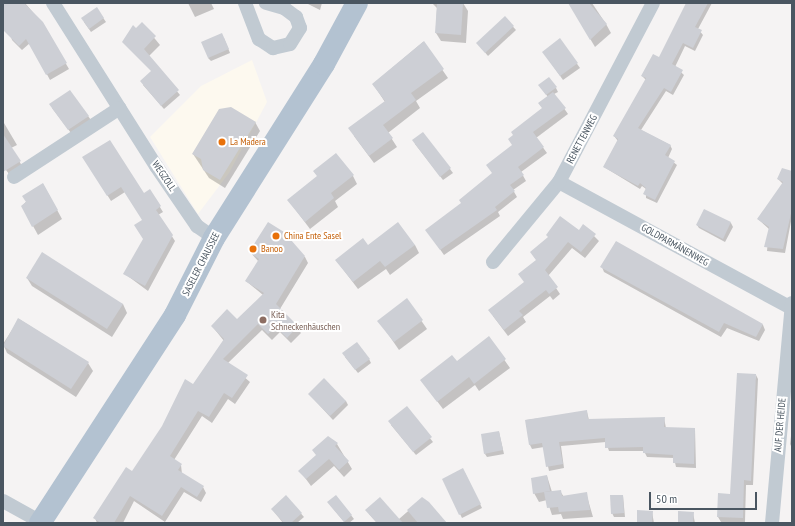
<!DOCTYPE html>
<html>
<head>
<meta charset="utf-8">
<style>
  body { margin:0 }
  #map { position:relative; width:795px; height:526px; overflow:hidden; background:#f5f3f3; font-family:"PT Sans Narrow",sans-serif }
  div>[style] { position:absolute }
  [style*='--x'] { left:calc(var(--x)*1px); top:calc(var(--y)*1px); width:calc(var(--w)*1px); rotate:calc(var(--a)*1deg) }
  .commercial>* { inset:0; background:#fdf9ef }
  .shadow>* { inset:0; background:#0003 }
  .building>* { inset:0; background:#cdcfd5 }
  .minor>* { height:14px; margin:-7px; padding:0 7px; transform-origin:7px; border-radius:7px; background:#c1cad2 }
  .primary>* { height:22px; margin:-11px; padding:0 11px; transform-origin:11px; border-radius:11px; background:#b3c2d1 }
  .dots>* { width:11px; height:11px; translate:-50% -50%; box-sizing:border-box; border:2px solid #fff; border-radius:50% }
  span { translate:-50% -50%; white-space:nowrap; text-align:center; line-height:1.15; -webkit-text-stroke:4px #fff; paint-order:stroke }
  .street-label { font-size:10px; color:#4a5661 }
  .food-label { font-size:10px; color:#c56008 }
  .left { translate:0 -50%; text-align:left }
  .education-label { font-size:10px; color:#785e54 }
  .frame { position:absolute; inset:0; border:4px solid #4a5661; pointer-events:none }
  .scale { position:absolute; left:649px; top:492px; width:108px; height:18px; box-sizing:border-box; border:2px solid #4a5661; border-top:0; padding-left:5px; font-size:12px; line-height:14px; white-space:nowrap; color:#4a5661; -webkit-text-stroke:3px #fff; paint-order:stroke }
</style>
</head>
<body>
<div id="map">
  <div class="commercial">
    <div style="clip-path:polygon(252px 60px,267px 102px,229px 173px,198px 214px,150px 137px,201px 86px)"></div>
  </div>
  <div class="shadow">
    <div style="clip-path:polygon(3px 3px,25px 3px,42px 23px,69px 69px,50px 80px,30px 43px,22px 50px,12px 40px)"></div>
    <div style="clip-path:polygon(188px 3px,211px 3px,214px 9px,195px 17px)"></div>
    <div style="clip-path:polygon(306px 3px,322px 3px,320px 10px)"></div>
    <div style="clip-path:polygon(432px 3px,463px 3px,468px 11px,466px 43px,441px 41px,436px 33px,437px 8px)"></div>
    <div style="clip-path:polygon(569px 3px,592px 3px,606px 24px,611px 33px,595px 47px)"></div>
    <div style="clip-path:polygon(687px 3px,712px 3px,698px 29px,703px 35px,695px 51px,685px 46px,675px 67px,684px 75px,673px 95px,666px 91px,641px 130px,670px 145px,672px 149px,668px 158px,677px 165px,657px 203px,646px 198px,646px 189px,642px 186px,640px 189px,604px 167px,618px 141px,614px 136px,646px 80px,642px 76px,659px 59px)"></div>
    <div style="clip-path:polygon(97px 9px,106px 22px,91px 32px,84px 22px)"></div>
    <div style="clip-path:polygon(505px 18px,516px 30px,488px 56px,478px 44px)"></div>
    <div style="clip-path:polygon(142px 23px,160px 45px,148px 57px,144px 50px)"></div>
    <div style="clip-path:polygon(224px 38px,230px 53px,211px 61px,208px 58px)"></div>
    <div style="clip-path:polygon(560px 40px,580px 68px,563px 80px,546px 56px)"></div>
    <div style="clip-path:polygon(423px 42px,448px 78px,416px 101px,420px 108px,388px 133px,397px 147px,374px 163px,354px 136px,385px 102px,373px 84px)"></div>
    <div style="clip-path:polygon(157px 67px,180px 95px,164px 109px,143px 85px)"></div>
    <div style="clip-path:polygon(556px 88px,558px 92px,554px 94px,568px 114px,536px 138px,547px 153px,521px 172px,526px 181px,513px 190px,517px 197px,498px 212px,500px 216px,444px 255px,430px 235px,493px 174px,543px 109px,539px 103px,548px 97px,542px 89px)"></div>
    <div style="clip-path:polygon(52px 108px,88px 116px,91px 120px,71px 133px)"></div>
    <div style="clip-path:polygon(255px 122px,260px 131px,225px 188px,209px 178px,193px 154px)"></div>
    <div style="clip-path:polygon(4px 123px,17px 145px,11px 148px,24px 169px,12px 178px,3px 166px)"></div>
    <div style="clip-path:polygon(423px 133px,453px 173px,443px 180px,415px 144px)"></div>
    <div style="clip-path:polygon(87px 163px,144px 195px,150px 191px,163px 212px,158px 215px,175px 241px,148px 291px,125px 274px,144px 239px,143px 220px,125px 192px,111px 201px)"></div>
    <div style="clip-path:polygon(314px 171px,353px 176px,357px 184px,335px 201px,338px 207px,310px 229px,289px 201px,318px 177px)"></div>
    <div style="clip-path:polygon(792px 174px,792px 216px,785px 253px,767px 251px,769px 229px,758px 219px,783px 184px,778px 179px)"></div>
    <div style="clip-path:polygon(43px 184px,62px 219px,38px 235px,22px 206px)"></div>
    <div style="clip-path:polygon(704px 210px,731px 223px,733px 227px,725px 242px,699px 228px,697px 225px)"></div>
    <div style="clip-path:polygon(584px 226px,599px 241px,585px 258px,572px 248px,548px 276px,560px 294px,553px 300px,550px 296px,523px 317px,526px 322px,508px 336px,493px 316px,525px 283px,537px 261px,531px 252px,579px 231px)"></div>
    <div style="clip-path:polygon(616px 242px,763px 325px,765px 330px,759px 341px,727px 328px,721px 337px,604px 272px,602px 267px)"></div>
    <div style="clip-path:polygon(415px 245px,419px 253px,390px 275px,386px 269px,358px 289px,336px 260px,368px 246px)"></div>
    <div style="clip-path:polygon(250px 252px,305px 257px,308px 263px,280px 309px,301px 333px,291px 343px,280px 332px,272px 340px,262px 330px,228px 363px,250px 382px,235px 404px,228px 399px,212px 423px,202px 416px,174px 460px,181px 465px,182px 474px,203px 487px,206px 493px,201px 502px,184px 492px,165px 522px,134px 501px,123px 523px,97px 523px,95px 518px,133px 473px,224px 341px,212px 326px,237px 321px,263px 295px,246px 281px,259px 262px)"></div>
    <div style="clip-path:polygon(27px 278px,123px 304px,127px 313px,112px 337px,32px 286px)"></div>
    <div style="clip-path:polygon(407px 300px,427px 329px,399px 350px,379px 321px)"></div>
    <div style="clip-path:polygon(19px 319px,88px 363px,93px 371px,76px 397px,7px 353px,3px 344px)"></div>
    <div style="clip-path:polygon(489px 338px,510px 368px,479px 391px,475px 385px,443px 409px,421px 380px,457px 363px)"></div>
    <div style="clip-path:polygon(345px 357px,369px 359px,371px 363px,358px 373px)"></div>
    <div style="clip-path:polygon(756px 375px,758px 379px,753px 485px,746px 485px,745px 522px,721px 522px,718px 517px,731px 495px)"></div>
    <div style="clip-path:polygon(309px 394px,346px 401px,348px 405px,333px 420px)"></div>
    <div style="clip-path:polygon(406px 408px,433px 442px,416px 455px,391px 425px)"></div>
    <div style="clip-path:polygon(587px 412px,589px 420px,664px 418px,666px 428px,695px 429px,696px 468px,676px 467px,674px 458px,647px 457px,644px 451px,609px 451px,606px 442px,561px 446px,564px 468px,549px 471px,544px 447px,532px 449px,530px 445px,526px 420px)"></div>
    <div style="clip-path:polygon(499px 432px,504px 454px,487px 457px,485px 454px)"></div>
    <div style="clip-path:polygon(791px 436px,792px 436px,792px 448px,790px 444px)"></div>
    <div style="clip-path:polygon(328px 437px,337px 444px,352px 469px,344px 477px,334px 466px,311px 486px,300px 471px,317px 456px)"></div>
    <div style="clip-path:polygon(465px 473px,482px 508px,462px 518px,460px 514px)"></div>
    <div style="clip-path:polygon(547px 476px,552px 492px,560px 491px,564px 497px,586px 493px,593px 517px,563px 519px,561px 514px,552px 515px,547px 500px,539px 502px,534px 493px)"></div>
    <div style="clip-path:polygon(286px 496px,304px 517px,297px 523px,283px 523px,272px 509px)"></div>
    <div style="clip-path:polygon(336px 496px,354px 519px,349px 523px,345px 523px,331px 506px)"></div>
    <div style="clip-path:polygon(623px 496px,625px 517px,614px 517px,612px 513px)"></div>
    <div style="clip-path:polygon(422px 499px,445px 523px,377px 523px,369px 514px,399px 519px)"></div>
    <div style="clip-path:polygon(652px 512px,654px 523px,638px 523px)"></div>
    <div style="clip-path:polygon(693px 513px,695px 523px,679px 523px)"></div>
  </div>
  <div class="building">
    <div style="clip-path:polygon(3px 3px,24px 3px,43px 22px,67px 63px,46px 75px,26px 39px,19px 46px,3px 30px)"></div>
    <div style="clip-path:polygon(437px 3px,463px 3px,461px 35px,435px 33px)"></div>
    <div style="clip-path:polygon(568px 3px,589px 3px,607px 24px,590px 40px)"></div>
    <div style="clip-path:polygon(686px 3px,708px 3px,695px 27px,702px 30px,693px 48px,683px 43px,672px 64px,683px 70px,671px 92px,664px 88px,638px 128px,671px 145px,665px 155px,675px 161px,655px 200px,643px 194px,646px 188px,640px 183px,638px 186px,603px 167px,618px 139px,613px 136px,646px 78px,641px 76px,653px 54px,659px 57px)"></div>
    <div style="clip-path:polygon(97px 7px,104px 18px,89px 29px,81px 18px)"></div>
    <div style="clip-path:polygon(505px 16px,514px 26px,485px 53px,476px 43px)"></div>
    <div style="clip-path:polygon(142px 22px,156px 36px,144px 49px,179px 90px,161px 106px,140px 81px,151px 71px,122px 42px,133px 25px,136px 28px)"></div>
    <div style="clip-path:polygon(222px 33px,229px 49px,208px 58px,201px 42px)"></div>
    <div style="clip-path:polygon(560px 38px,578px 63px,560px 76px,542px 52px)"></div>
    <div style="clip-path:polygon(424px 41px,444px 69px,411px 93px,416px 100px,383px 125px,393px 138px,369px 156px,348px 128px,385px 101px,372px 84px)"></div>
    <div style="clip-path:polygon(549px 77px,557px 87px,546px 95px,538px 85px)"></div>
    <div style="clip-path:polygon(70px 90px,89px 116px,68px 130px,49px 104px)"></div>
    <div style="clip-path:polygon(553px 92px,566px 108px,533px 132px,544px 147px,518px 167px,524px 175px,510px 185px,515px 191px,495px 207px,497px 210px,440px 250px,425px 230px,461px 203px,459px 200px,492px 173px,486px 165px,512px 145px,508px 139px,513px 135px,511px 132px,542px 108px,538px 103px)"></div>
    <div style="clip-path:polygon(231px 107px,256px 122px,220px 180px,203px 170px,201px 159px,192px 154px,219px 109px)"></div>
    <div style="clip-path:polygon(423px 132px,451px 168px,440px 177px,412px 140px)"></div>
    <div style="clip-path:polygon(3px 134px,21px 161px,3px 172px)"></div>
    <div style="clip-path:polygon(110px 140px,144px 193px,150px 189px,161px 206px,156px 210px,173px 235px,145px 286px,123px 274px,143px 239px,134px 225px,142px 220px,121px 187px,107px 196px,82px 157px)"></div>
    <div style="clip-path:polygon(336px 153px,354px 175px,331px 193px,334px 198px,305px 222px,287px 200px,317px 176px,313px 171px)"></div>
    <div style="clip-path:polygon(782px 168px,792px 171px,792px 209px,783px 249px,764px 247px,769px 227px,757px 219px,783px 182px,777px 179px)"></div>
    <div style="clip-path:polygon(43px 183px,58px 210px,32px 227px,21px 206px,26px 202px,22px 196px)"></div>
    <div style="clip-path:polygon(704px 209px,731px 222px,723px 239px,696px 225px)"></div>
    <div style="clip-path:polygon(560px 216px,579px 230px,583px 224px,596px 234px,581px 252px,568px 242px,545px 270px,558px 287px,549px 294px,546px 290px,519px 311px,523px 315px,504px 330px,488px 310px,524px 282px,518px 274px,536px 260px,530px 252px,548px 237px,546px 235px)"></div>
    <div style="clip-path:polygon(268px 222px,284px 232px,305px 256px,276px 304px,298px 326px,287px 338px,276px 327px,268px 334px,258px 324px,223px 359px,248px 375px,232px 398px,224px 393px,209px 417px,198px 411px,170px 456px,182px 464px,178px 470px,204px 486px,197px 497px,181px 487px,162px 516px,130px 496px,114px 523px,101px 523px,93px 518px,126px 467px,132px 471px,162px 426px,185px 379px,193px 384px,224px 339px,211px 326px,227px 309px,237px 319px,264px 293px,245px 281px,259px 259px,249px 252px)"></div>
    <div style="clip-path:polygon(398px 222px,415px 245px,385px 267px,380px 261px,353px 282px,335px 260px,363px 238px,368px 245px)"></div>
    <div style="clip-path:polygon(616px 241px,763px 324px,756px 337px,724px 323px,719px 332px,600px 267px)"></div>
    <div style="clip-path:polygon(42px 252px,123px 304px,107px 329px,26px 278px)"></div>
    <div style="clip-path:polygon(407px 298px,423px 320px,394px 342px,377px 321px)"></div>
    <div style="clip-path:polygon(18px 318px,89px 362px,71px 389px,3px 346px)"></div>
    <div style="clip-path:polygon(489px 336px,506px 359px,474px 384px,469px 377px,437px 402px,420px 380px,452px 355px,457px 361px)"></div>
    <div style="clip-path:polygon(357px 342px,370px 359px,355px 370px,342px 353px)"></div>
    <div style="clip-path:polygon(737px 373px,756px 374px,751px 481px,744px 480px,743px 518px,717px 517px,718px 493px,730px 494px)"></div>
    <div style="clip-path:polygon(324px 378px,346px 401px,330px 416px,308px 394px)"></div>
    <div style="clip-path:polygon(407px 406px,432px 437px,413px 452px,388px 421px)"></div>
    <div style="clip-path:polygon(587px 410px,588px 419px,665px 417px,664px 427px,695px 428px,694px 464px,673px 463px,673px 455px,643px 453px,643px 447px,605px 448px,605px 438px,559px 442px,563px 464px,546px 467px,542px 443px,529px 445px,525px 420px)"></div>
    <div style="clip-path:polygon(499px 431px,503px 450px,484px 454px,481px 434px)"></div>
    <div style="clip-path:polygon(328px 436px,338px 443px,335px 446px,349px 461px,339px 470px,329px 459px,306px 479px,298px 471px,316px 455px,312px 450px)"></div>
    <div style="clip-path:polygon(463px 468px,481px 504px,459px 515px,442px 479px)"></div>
    <div style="clip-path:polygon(547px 475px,550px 491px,533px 494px,531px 478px)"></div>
    <div style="clip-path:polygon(561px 490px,562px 496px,587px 492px,590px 510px,559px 512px,558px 507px,547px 508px,544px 492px)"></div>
    <div style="clip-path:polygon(286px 495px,302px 513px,291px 523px,284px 523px,271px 509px)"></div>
    <div style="clip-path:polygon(336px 495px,352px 515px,344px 522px,327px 502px)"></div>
    <div style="clip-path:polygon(610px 495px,623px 495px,624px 513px,611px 514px)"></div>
    <div style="clip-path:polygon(380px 497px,403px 523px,377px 523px,365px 510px)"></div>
    <div style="clip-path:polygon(422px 497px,429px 502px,447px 523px,418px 523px,407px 510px)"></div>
    <div style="clip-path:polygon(637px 510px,653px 511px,652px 523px,637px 523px)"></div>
    <div style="clip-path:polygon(678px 511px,694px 512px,693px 523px,678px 523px)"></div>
  </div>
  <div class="minor">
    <div style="--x:53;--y:3;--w:193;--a:57.7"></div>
    <div style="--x:156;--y:166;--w:73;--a:55.7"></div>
    <div style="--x:197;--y:226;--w:21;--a:35"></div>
    <div style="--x:245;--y:3;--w:39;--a:69"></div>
    <div style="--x:259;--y:39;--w:17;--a:33"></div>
    <div style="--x:273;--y:48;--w:17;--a:-13"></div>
    <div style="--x:290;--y:44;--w:19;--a:-58"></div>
    <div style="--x:300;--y:28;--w:12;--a:-110"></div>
    <div style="--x:296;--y:17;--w:15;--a:-143"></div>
    <div style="--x:284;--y:8;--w:19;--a:-164"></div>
    <div style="--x:14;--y:177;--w:126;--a:-33.1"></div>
    <div style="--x:559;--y:182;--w:264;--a:28.5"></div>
    <div style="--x:493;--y:262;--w:104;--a:-50.5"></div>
    <div style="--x:559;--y:182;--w:202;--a:-62.3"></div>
    <div style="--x:3;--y:501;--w:43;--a:28.9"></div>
    <div style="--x:772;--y:523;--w:221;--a:-84.8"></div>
  </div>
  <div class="primary">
    <div style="--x:40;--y:523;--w:248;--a:-57"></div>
    <div style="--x:175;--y:315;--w:86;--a:-63.1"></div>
    <div style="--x:214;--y:238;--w:206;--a:-57.7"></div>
    <div style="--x:324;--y:64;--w:69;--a:-61.6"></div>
  </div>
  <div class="dots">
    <div style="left:222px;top:142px;background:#e8710a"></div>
    <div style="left:276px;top:236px;background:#e8710a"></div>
    <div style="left:253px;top:249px;background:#e8710a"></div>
    <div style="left:263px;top:320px;background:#8d6e63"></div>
  </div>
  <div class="street-label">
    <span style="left:582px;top:139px;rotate:-62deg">RENETTENWEG</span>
    <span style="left:164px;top:176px;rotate:56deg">WEGZOLL</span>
    <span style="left:675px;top:245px;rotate:29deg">GOLDPARMÄNENWEG</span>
    <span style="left:201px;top:264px;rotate:-63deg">SASELER CHAUSSEE</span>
    <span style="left:780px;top:425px;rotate:-85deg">AUF DER HEIDE</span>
  </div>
  <div class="food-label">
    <span class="left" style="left:230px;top:142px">La Madera</span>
    <span class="left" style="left:284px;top:236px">China Ente Sasel</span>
    <span class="left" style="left:261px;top:249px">Banoo</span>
  </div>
  <div class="education-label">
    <span class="left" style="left:271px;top:320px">Kita<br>Schneckenhäuschen</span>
  </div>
  <div class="frame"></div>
  <div class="scale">50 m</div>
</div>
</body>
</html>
